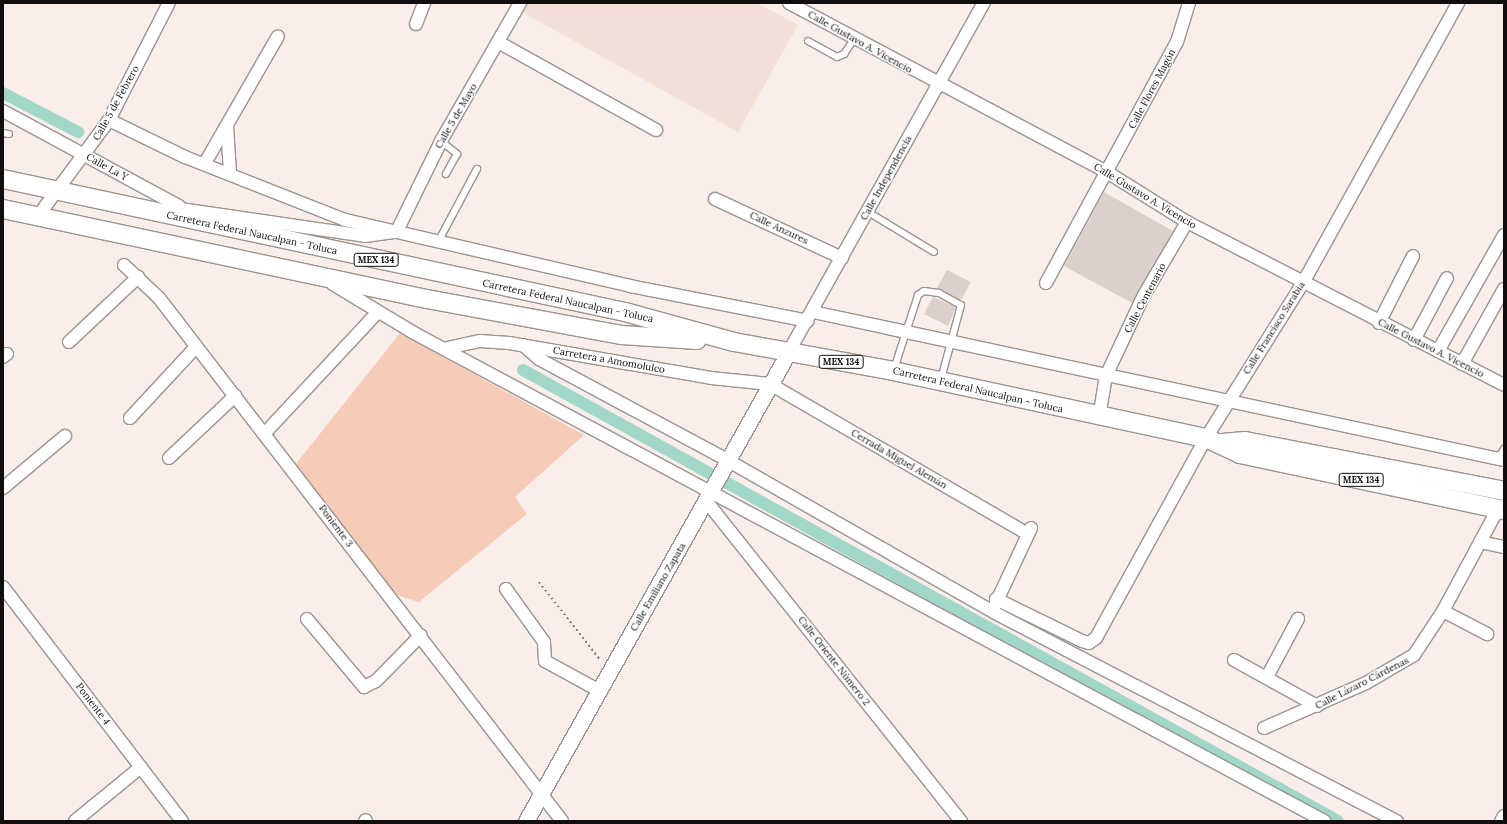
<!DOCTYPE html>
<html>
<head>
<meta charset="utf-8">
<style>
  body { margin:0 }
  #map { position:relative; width:1507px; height:824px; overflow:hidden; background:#f9eeea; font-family:Lora,serif }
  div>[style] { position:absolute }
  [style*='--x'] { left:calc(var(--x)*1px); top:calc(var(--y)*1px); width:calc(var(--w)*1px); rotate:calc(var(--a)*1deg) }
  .built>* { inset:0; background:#f2dfd7 }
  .green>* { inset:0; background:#f6ccb9 }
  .canal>* { height:12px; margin:-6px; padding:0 6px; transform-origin:6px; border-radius:6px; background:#a1d7c8 }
  .building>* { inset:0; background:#dbd0cc }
  .path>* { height:2px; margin-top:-1px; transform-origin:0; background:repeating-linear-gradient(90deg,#817977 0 2px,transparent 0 5px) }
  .roads { filter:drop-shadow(1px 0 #9c938e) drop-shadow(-1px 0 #9c938e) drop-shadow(0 1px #9c938e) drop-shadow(0 -1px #9c938e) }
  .service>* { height:6px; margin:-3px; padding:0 3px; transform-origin:3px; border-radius:3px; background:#fff }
  .minor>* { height:12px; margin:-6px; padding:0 6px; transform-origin:6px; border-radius:6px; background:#fff }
  .tertiary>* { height:15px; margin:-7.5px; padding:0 7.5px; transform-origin:7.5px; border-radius:7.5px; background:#fff }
  .primary>* { height:18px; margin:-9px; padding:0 9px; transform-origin:9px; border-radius:9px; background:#fff }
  span { translate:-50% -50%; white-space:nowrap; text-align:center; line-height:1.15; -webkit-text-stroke:3px #fff; paint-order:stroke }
  .shield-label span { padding:1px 3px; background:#fff; border:1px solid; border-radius:3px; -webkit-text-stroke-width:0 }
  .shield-label { font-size:9px; color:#120e0d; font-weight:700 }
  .street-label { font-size:10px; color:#120e0d }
  .frame { position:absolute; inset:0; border:4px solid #120e0d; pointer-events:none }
</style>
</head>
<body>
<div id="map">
  <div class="built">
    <div style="clip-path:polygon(528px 3px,757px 3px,798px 25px,738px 132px,522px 12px)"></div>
  </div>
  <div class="green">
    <div style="clip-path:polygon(400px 333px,584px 435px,515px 497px,527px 514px,419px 602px,390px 593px,295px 465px)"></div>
  </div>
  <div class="canal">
    <div style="--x:3;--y:93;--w:85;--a:27.5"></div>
    <div style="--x:523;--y:370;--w:931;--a:28.96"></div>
  </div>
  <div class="building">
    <div style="clip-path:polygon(1104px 192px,1173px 231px,1132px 303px,1064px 266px)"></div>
    <div style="clip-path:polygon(947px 270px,971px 282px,961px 300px,937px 288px)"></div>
    <div style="clip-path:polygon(933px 297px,956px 307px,948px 326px,924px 314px)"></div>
  </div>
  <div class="path">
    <div style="--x:539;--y:582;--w:100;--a:51.9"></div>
  </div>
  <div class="roads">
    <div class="service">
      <div style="--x:808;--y:41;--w:33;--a:29"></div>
      <div style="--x:837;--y:57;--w:8;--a:-23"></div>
      <div style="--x:844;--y:54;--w:18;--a:-56"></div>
      <div style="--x:3;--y:133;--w:6;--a:9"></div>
      <div style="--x:441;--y:141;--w:21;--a:39"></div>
      <div style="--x:457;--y:154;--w:23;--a:119"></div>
      <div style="--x:868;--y:212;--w:77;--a:31.2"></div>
      <div style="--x:438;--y:242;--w:83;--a:-61.9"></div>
      <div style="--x:894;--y:369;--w:78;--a:-72"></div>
      <div style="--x:918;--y:295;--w:7;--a:-34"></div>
      <div style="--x:924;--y:291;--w:15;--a:8"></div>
      <div style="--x:939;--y:293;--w:25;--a:29"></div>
      <div style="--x:961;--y:305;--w:77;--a:105.1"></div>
      <div style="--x:1498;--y:459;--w:12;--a:-59"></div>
    </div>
    <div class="minor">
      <div style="--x:789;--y:3;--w:360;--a:28"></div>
      <div style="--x:1107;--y:172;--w:94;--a:32"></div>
      <div style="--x:1187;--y:222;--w:356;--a:27.2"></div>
      <div style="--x:416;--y:24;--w:22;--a:-69"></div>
      <div style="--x:498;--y:42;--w:181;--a:29.1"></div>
      <div style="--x:3;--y:111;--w:200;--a:28.4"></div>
      <div style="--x:109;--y:120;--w:85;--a:26"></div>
      <div style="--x:185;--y:157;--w:172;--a:21.5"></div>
      <div style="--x:345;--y:220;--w:293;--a:13"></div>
      <div style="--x:630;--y:286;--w:181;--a:11.1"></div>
      <div style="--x:227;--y:126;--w:46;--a:86.3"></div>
      <div style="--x:205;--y:163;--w:146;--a:-60.1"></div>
      <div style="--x:715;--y:199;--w:140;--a:24.9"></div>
      <div style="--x:167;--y:207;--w:200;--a:8.3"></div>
      <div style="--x:365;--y:236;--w:29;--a:-8"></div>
      <div style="--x:38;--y:216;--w:119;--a:-53.5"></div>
      <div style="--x:109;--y:120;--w:131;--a:-62.9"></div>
      <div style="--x:397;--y:231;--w:100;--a:-63.9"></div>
      <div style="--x:441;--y:141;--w:159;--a:-60.2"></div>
      <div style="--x:124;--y:265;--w:48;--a:43.3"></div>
      <div style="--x:159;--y:298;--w:660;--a:52.38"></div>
      <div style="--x:1046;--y:283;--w:274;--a:-61.5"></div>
      <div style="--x:1177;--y:42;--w:41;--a:-72.9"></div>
      <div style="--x:333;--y:284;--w:95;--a:31.2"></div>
      <div style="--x:414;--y:333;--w:1033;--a:28.2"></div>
      <div style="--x:813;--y:312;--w:707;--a:12.09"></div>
      <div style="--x:1379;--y:323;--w:75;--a:-63.1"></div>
      <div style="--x:1414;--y:340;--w:70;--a:-62"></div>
      <div style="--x:69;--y:342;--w:95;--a:-43.3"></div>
      <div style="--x:523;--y:345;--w:21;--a:41"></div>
      <div style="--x:539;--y:359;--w:213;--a:28.2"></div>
      <div style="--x:727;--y:460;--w:309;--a:29.7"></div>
      <div style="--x:995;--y:613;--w:453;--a:27.4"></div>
      <div style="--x:447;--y:348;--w:34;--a:-12"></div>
      <div style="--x:480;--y:341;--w:29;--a:4"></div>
      <div style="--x:509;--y:343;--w:205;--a:9.8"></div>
      <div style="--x:711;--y:378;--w:59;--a:5.8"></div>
      <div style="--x:770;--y:384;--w:298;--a:30.2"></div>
      <div style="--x:1438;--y:351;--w:133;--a:-60.4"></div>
      <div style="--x:788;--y:353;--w:401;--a:-60.8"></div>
      <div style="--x:3;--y:357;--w:5;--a:-37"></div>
      <div style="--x:1462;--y:364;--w:86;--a:-60.8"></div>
      <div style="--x:1099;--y:417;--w:42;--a:-80.3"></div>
      <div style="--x:1106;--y:376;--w:89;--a:-64.9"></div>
      <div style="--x:1144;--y:295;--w:85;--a:-59.5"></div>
      <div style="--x:130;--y:418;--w:97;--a:-47.1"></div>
      <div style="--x:265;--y:433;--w:164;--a:-47"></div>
      <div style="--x:169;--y:458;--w:91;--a:-43.2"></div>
      <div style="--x:3;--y:488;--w:81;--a:-40"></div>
      <div style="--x:707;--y:502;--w:408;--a:51.5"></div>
      <div style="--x:1480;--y:542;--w:25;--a:12"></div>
      <div style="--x:3;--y:587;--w:295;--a:52.6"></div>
      <div style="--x:506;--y:589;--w:65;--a:54.4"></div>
      <div style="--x:544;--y:642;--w:19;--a:87"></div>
      <div style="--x:545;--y:661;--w:63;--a:28.6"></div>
      <div style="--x:996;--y:599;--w:96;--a:26"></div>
      <div style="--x:1082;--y:641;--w:7;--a:16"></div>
      <div style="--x:1089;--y:643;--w:9;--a:-36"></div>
      <div style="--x:1096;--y:638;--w:228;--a:-61.2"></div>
      <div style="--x:1206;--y:438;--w:185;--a:-58"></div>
      <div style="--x:1304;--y:281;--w:318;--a:-61"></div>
      <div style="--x:995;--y:605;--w:85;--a:-64.9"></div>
      <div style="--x:1443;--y:611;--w:50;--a:27.6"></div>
      <div style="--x:307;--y:619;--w:89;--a:50"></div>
      <div style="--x:364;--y:687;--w:13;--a:-27"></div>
      <div style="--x:376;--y:681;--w:64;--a:-45.6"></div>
      <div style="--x:1234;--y:660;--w:95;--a:29"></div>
      <div style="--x:1267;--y:677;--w:66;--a:-61.9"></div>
      <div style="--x:1264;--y:728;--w:111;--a:-23.8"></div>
      <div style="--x:1366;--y:683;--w:56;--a:-30.3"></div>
      <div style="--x:1414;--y:655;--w:53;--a:-56.6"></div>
      <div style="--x:1443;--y:611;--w:116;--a:-61.7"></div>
      <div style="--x:75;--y:821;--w:85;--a:-39.3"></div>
      <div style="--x:365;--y:821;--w:1;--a:-45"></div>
      <div style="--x:1501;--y:821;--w:6;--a:-59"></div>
    </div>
    <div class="tertiary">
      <div style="--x:526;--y:821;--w:536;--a:-60.76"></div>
    </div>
    <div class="primary">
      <div style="--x:3;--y:179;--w:636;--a:12.07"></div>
      <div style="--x:625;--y:312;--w:113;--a:15.4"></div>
      <div style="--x:734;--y:342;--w:162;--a:10.3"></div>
      <div style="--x:893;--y:371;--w:320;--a:12.1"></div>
      <div style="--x:1206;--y:438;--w:38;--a:25"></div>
      <div style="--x:1240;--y:454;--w:270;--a:12"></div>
      <div style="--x:3;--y:209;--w:433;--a:12"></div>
      <div style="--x:427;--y:299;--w:197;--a:10.5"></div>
      <div style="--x:621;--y:335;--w:76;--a:3.8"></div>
      <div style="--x:1222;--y:443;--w:23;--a:-5"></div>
      <div style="--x:1245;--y:441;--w:264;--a:10.9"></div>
    </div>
  </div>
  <div class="shield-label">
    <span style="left:376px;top:260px">MEX 134</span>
    <span style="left:841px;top:362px">MEX 134</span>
    <span style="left:1361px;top:480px">MEX 134</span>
  </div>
  <div class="street-label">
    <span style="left:860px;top:42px;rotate:29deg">Calle Gustavo A. Vicencio</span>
    <span style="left:1152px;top:89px;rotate:-62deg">Calle Flores Magón</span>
    <span style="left:116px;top:103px;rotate:-61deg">Calle 5 de Febrero</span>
    <span style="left:456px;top:116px;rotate:-60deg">Calle 5 de Mayo</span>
    <span style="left:107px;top:167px;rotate:29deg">Calle La Y</span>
    <span style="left:886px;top:178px;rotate:-61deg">Calle Independencia</span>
    <span style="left:1145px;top:196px;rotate:31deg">Calle Gustavo A. Vicencio</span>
    <span style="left:779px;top:228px;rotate:25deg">Calle Anzures</span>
    <span style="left:252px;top:233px;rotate:12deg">Carretera Federal Naucalpan - Toluca</span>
    <span style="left:1145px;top:298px;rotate:-62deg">Calle Centenario</span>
    <span style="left:568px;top:301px;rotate:12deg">Carretera Federal Naucalpan - Toluca</span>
    <span style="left:1274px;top:328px;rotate:-58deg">Calle Francisco Sarabia</span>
    <span style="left:1431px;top:348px;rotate:27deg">Calle Gustavo A. Vicencio</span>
    <span style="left:609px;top:360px;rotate:10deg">Carretera a Amomolulco</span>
    <span style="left:978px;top:390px;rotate:13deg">Carretera Federal Naucalpan - Toluca</span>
    <span style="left:899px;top:459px;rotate:30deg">Cerrada Miguel Alemán</span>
    <span style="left:336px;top:526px;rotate:53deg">Poniente 3</span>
    <span style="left:658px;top:587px;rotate:-60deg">Calle Emiliano Zapata</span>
    <span style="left:834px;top:661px;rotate:52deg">Calle Oriente Número 2</span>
    <span style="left:1362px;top:683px;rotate:-27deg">Calle Lázaro Cárdenas</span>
    <span style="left:93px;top:704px;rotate:53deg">Poniente 4</span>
  </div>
  <div class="frame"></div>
</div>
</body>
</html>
